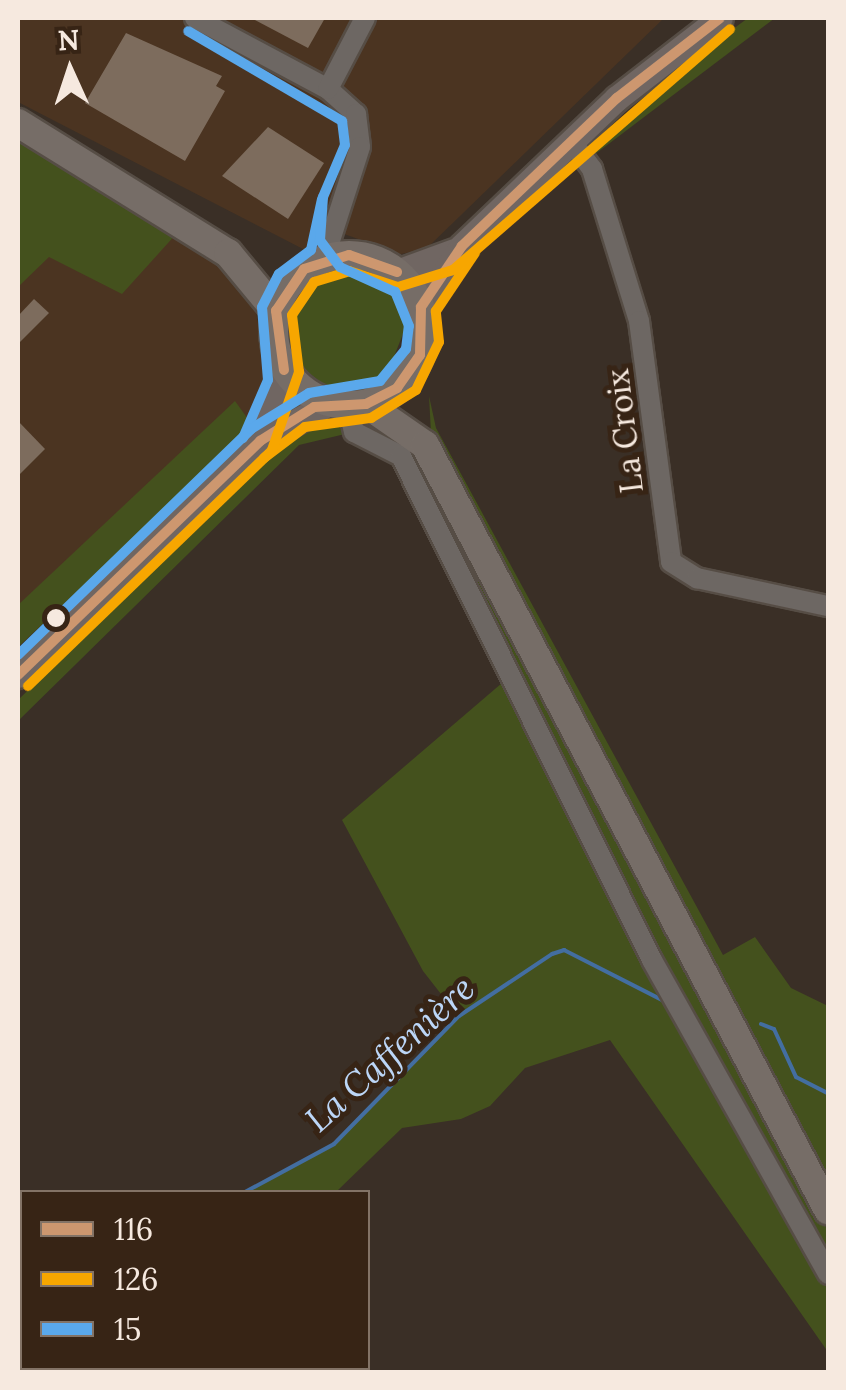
<!DOCTYPE html>
<html>
<head>
<meta charset="utf-8">
<style>
  body { margin:0 }
  #map { position:relative; width:846px; height:1390px; overflow:hidden; background:#3a2f26; font-family:Lora,serif }
  div>[style] { position:absolute }
  [style*='--x'] { left:calc(var(--x)*1px); top:calc(var(--y)*1px); width:calc(var(--w)*1px); rotate:calc(var(--a)*1deg) }
  .built>* { inset:0; background:#4b3421 }
  .green>* { inset:0; background:#44511d }
  .stream>* { height:4px; margin:-2px; padding:0 2px; transform-origin:2px; border-radius:2px; background:#436ea1 }
  .building>* { inset:0; background:#7d6c5d }
  .roads { filter:drop-shadow(2px 0 #564d45) drop-shadow(-2px 0 #564d45) drop-shadow(0 2px #564d45) drop-shadow(0 -2px #564d45) }
  .minor>* { height:20px; margin:-10px; padding:0 10px; transform-origin:10px; border-radius:10px; background:#6d6763 }
  .major>* { height:25px; margin:-12.5px; padding:0 12.5px; transform-origin:12.5px; border-radius:12.5px; background:#706662 }
  .highway>* { height:28px; margin:-14px; padding:0 14px; transform-origin:14px; border-radius:14px; background:#766d67 }
  .highway>.ring { margin:-14px; padding:0; box-sizing:content-box; background:none; border:28px solid #766d67; border-radius:50% }
  .bus-1>* { height:10px; margin:-5px; padding:0 5px; transform-origin:5px; border-radius:5px; background:#cd976f }
  .bus-2>* { height:10px; margin:-5px; padding:0 5px; transform-origin:5px; border-radius:5px; background:#f7a600 }
  .bus-3>* { height:10px; margin:-5px; padding:0 5px; transform-origin:5px; border-radius:5px; background:#5aa8eb }
  .dots>* { width:28px; height:28px; translate:-50% -50%; box-sizing:border-box; border:5px solid #372415; border-radius:50% }
  span { translate:-50% -50%; white-space:nowrap; text-align:center; line-height:1.15; -webkit-text-stroke:10px #372415; paint-order:stroke }
  .street-label { font-size:32px; color:#f6e9df }
  .water-label { font-size:35px; color:#bcd6f7; font-style:italic }
  .frame { position:absolute; inset:0; border:20px solid #f6e9df; pointer-events:none }
  .legend { position:absolute; left:20px; top:1190px; width:350px; height:180px; box-sizing:border-box; background:#372415; border:2px solid #837366; margin:0; padding:12px 18px; list-style:none; font-size:30px; color:#f6e9df }
  .legend li { display:flex; align-items:center; gap:20px; height:50px }
  .legend b { width:50px; border:2px solid #837366 }
  .north { position:absolute; left:20px; top:20px; width:100px; height:100px; -webkit-text-stroke:8px #372415; paint-order:stroke; rotate:357deg; font-size:28px; font-weight:700; line-height:40px; text-align:center; color:#f6e9df }
  .north::after { content:''; display:block; margin:auto; width:35px; height:45px; background:#f6e9df; clip-path:polygon(50% 0,100% 100%,50% 72%,0 100%) }
</style>
</head>
<body>
<div id="map">
  <div class="built">
    <div style="clip-path:polygon(18px 18px,664px 18px,426px 249px,401px 254px,324px 227px,305px 250px,18px 102px)"></div>
    <div style="clip-path:polygon(18px 135px,178px 232px,253px 294px,271px 396px,253px 426px,18px 647px)"></div>
  </div>
  <div class="green">
    <div style="clip-path:polygon(748px 18px,775px 18px,594px 155px,653px 88px)"></div>
    <div style="clip-path:polygon(18px 135px,178px 232px,122px 294px,49px 257px,18px 287px)"></div>
    <div style="clip-path:polygon(353px 266px,387px 280px,410px 316px,384px 382px,331px 390px,296px 363px,288px 315px,311px 279px)"></div>
    <div style="clip-path:polygon(429px 396px,436px 428px,723px 955px,755px 937px,791px 988px,828px 1006px,828px 1183px,431px 433px)"></div>
    <div style="clip-path:polygon(235px 401px,253px 426px,18px 647px,18px 605px)"></div>
    <div style="clip-path:polygon(362px 417px,405px 429px,828px 1231px,828px 1264px,657px 958px,405px 452px)"></div>
    <div style="clip-path:polygon(333px 419px,345px 434px,299px 445px,18px 721px,18px 700px,199px 524px,307px 424px)"></div>
    <div style="clip-path:polygon(509px 677px,828px 1284px,828px 1352px,610px 1040px,525px 1068px,490px 1106px,461px 1119px,402px 1128px,336px 1192px,245px 1192px,334px 1144px,459px 1017px,423px 971px,342px 820px)"></div>
    <div style="clip-path:polygon(22px 1346px,22px 1368px,223px 1368px,18px 1372px)"></div>
  </div>
  <div class="stream">
    <div style="--x:761;--y:1024;--w:14;--a:21"></div>
    <div style="--x:774;--y:1029;--w:53;--a:65.4"></div>
    <div style="--x:796;--y:1077;--w:36;--a:27"></div>
    <div style="--x:245;--y:1192;--w:101;--a:-28.3"></div>
    <div style="--x:334;--y:1144;--w:179;--a:-45.7"></div>
    <div style="--x:459;--y:1016;--w:112;--a:-33.7"></div>
    <div style="--x:552;--y:954;--w:13;--a:-18"></div>
    <div style="--x:564;--y:950;--w:117;--a:27"></div>
    <div style="--x:58;--y:1372;--w:6;--a:-45"></div>
  </div>
  <div class="building">
    <div style="clip-path:polygon(251px 18px,325px 18px,308px 48px)"></div>
    <div style="clip-path:polygon(126px 33px,222px 76px,216px 86px,225px 91px,185px 161px,85px 103px)"></div>
    <div style="clip-path:polygon(268px 127px,324px 163px,288px 219px,222px 176px)"></div>
    <div style="clip-path:polygon(34px 299px,49px 313px,18px 344px,18px 316px)"></div>
    <div style="clip-path:polygon(18px 421px,45px 449px,18px 476px)"></div>
  </div>
  <div class="roads">
    <div class="minor">
      <div style="--x:195;--y:18;--w:151;--a:28.1"></div>
      <div style="--x:328;--y:89;--w:38;--a:42"></div>
      <div style="--x:356;--y:114;--w:33;--a:83"></div>
      <div style="--x:360;--y:147;--w:118;--a:107.8"></div>
      <div style="--x:328;--y:89;--w:80;--a:-62.5"></div>
      <div style="--x:571;--y:141;--w:35;--a:53"></div>
      <div style="--x:592;--y:169;--w:159;--a:72.8"></div>
      <div style="--x:639;--y:321;--w:243;--a:82.4"></div>
      <div style="--x:671;--y:562;--w:31;--a:32"></div>
      <div style="--x:697;--y:578;--w:134;--a:12.1"></div>
      <div style="--x:347;--y:405;--w:28;--a:75"></div>
      <div style="--x:354;--y:432;--w:53;--a:27.1"></div>
      <div style="--x:401;--y:456;--w:563;--a:63.53"></div>
      <div style="--x:652;--y:960;--w:360;--a:60.7"></div>
    </div>
    <div class="major">
      <div style="--x:397;--y:272;--w:61;--a:-20.2"></div>
      <div style="--x:421;--y:307;--w:73;--a:-56.1"></div>
      <div style="--x:462;--y:246;--w:214;--a:-43.7"></div>
      <div style="--x:617;--y:98;--w:130;--a:-37.8"></div>
      <div style="--x:263;--y:436;--w:69;--a:-72.3"></div>
      <div style="--x:18;--y:675;--w:337;--a:-44"></div>
      <div style="--x:260;--y:441;--w:79;--a:-28.8"></div>
    </div>
    <div class="highway">
      <div style="--x:18;--y:123;--w:247;--a:31.8"></div>
      <div style="--x:228;--y:253;--w:75;--a:50.4"></div>
      <div class="ring" style="left:274px;top:255px;width:122px;height:122px"></div>
      <div style="--x:366;--y:404;--w:72;--a:34.8"></div>
      <div style="--x:425;--y:445;--w:865;--a:62.22"></div>
    </div>
  </div>
  <div class="bus-1">
    <div style="--x:421;--y:307;--w:73;--a:-56.1"></div>
    <div style="--x:462;--y:246;--w:214;--a:-43.7"></div>
    <div style="--x:617;--y:98;--w:130;--a:-37.8"></div>
    <div style="--x:284;--y:370;--w:60;--a:-97.7"></div>
    <div style="--x:276;--y:311;--w:50;--a:-56.3"></div>
    <div style="--x:304;--y:269;--w:47;--a:-17.3"></div>
    <div style="--x:349;--y:255;--w:51;--a:19.5"></div>
    <div style="--x:18;--y:675;--w:337;--a:-44"></div>
    <div style="--x:260;--y:441;--w:64;--a:-32.2"></div>
    <div style="--x:314;--y:407;--w:52;--a:-3.3"></div>
    <div style="--x:366;--y:404;--w:35;--a:-27"></div>
    <div style="--x:397;--y:388;--w:40;--a:-55.1"></div>
    <div style="--x:420;--y:355;--w:48;--a:-88.8"></div>
  </div>
  <div class="bus-2">
    <div style="--x:264;--y:458;--w:51;--a:-37.1"></div>
    <div style="--x:305;--y:427;--w:67;--a:-7.8"></div>
    <div style="--x:371;--y:418;--w:53;--a:-31.9"></div>
    <div style="--x:416;--y:390;--w:53;--a:-64.4"></div>
    <div style="--x:439;--y:342;--w:31;--a:-96"></div>
    <div style="--x:436;--y:311;--w:70;--a:-56.1"></div>
    <div style="--x:28;--y:686;--w:339;--a:-44"></div>
    <div style="--x:272;--y:450;--w:83;--a:-70.9"></div>
    <div style="--x:299;--y:372;--w:57;--a:-97"></div>
    <div style="--x:292;--y:315;--w:40;--a:-56"></div>
    <div style="--x:314;--y:282;--w:37;--a:-17"></div>
    <div style="--x:349;--y:271;--w:52;--a:18.1"></div>
    <div style="--x:398;--y:287;--w:58;--a:-17.2"></div>
    <div style="--x:453;--y:270;--w:367;--a:-41"></div>
  </div>
  <div class="bus-3">
    <div style="--x:243;--y:438;--w:63;--a:-66.7"></div>
    <div style="--x:268;--y:380;--w:73;--a:-94.7"></div>
    <div style="--x:262;--y:307;--w:37;--a:-63"></div>
    <div style="--x:279;--y:274;--w:40;--a:-37"></div>
    <div style="--x:311;--y:250;--w:52;--a:-77.8"></div>
    <div style="--x:18;--y:655;--w:325;--a:-44.1"></div>
    <div style="--x:251;--y:429;--w:68;--a:-31.8"></div>
    <div style="--x:309;--y:393;--w:72;--a:-9.6"></div>
    <div style="--x:380;--y:381;--w:41;--a:-50.9"></div>
    <div style="--x:406;--y:349;--w:23;--a:-83"></div>
    <div style="--x:409;--y:326;--w:37;--a:-112"></div>
    <div style="--x:395;--y:292;--w:60;--a:-155.6"></div>
    <div style="--x:340;--y:267;--w:34;--a:-127"></div>
    <div style="--x:320;--y:240;--w:43;--a:-86"></div>
    <div style="--x:323;--y:197;--w:56;--a:-67.1"></div>
    <div style="--x:345;--y:145;--w:24;--a:-97"></div>
    <div style="--x:342;--y:121;--w:178;--a:-149.7"></div>
  </div>
  <div class="dots">
    <div style="left:56px;top:618px;background:#f6e9df"></div>
  </div>
  <div class="street-label">
    <span style="left:625px;top:431px;rotate:-97deg">La Croix</span>
  </div>
  <div class="water-label">
    <span style="left:390px;top:1054px;rotate:-42deg">La Caffenière</span>
  </div>
  <div class="frame"></div>
  <ul class="legend">
  <li><b style="height:12px;background:#cd976f"></b>116</li>
  <li><b style="height:12px;background:#f7a600"></b>126</li>
  <li><b style="height:12px;background:#5aa8eb"></b>15</li>
  </ul>
  <div class="north">N</div>
</div>
</body>
</html>
